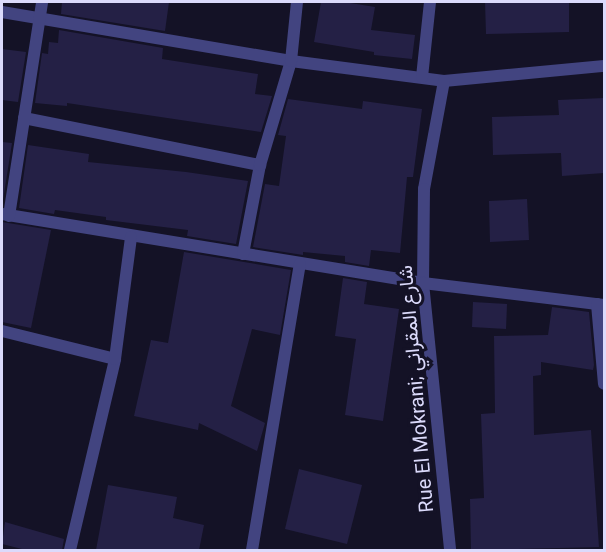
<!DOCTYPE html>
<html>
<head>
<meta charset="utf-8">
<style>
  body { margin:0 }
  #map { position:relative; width:606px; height:552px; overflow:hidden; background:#141226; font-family:Roboto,Vazirmatn,sans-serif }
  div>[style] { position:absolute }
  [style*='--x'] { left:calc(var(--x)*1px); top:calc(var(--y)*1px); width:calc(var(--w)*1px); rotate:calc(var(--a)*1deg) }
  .building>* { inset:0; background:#242045 }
  .minor>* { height:12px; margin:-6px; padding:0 6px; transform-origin:6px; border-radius:6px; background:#424480 }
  span { translate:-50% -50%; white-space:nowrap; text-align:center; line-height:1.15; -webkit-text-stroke:6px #141226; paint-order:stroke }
  .street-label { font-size:20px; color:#dbdafb }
  .frame { position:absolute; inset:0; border:3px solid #dbdafb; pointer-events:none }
</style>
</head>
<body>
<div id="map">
  <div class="building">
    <div style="clip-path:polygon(62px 2px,169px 2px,165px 31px,61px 14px)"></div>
    <div style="clip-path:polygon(321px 2px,344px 2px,375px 7px,371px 30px,415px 35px,412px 59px,374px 55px,374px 52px,314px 42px)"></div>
    <div style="clip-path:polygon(485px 2px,569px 2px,569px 32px,486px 34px)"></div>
    <div style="clip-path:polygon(59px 30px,163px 48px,162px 59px,258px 74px,255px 94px,272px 96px,261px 132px,67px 103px,67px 106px,35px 103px,42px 53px,48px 54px,49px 42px,58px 43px)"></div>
    <div style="clip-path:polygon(2px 49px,26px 52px,18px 102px,2px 100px)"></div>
    <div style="clip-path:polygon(604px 98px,604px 173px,562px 176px,561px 153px,493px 155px,492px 117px,559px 115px,558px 100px)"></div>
    <div style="clip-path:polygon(288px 99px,362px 109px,363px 101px,422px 109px,413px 177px,407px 177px,400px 253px,371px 250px,369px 266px,345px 262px,345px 256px,303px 252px,303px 255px,253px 247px,265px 184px,279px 186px,286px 136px,278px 135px)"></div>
    <div style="clip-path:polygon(2px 142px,12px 143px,2px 206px)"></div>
    <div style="clip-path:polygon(28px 145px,89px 154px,88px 162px,186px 172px,248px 181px,236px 244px,187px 236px,188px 230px,106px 220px,106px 217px,55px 210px,54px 214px,19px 208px)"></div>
    <div style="clip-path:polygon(527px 199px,529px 240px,490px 242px,489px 201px)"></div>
    <div style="clip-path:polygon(2px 222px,51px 230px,31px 328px,2px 322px)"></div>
    <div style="clip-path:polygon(184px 252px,291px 270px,280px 335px,252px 329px,231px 406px,265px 423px,257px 451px,199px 423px,198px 430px,134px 416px,151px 340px,168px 343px)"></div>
    <div style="clip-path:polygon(343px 278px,367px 282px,364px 304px,399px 309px,383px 421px,345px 415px,356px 339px,335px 336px)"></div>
    <div style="clip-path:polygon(473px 302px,507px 304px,506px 329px,472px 327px)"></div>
    <div style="clip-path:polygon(552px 307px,589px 312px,594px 365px,593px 370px,541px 362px,541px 375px,533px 376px,534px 435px,591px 430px,599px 547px,471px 550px,470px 499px,484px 498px,481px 414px,495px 413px,494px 336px,548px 335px)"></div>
    <div style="clip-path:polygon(299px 469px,362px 485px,347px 544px,285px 529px)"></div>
    <div style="clip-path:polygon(108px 485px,177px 497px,173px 518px,204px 525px,199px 550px,96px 550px)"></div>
    <div style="clip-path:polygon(5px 522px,64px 539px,62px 550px,26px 550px,2px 544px)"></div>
  </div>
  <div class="minor">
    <div style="--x:2;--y:12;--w:293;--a:9.6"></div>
    <div style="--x:291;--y:61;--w:154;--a:7.4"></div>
    <div style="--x:444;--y:81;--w:161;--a:-5.4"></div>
    <div style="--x:422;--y:77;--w:75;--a:-83.9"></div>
    <div style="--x:444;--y:81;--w:110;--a:100.5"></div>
    <div style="--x:424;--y:189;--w:94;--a:90.6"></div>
    <div style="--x:423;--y:283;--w:268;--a:84.2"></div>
    <div style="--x:24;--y:118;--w:241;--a:11.3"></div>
    <div style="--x:2;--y:214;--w:427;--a:9.3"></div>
    <div style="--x:423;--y:283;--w:182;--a:6.9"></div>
    <div style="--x:9;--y:216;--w:217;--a:-81.2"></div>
    <div style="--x:243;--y:254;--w:91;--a:-79.2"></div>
    <div style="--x:260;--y:165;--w:109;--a:-73.4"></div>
    <div style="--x:291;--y:61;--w:59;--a:-84.2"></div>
    <div style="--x:597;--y:304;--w:80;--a:85"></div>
    <div style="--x:2;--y:331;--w:116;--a:13.9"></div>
    <div style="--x:70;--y:550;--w:196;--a:-76.7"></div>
    <div style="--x:115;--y:359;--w:123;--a:-82.5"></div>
    <div style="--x:252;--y:550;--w:290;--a:-80.5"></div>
  </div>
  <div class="street-label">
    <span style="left:416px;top:389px;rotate:-95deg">Rue El Mokrani; شارع المقراني</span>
  </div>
  <div class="frame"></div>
</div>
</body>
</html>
